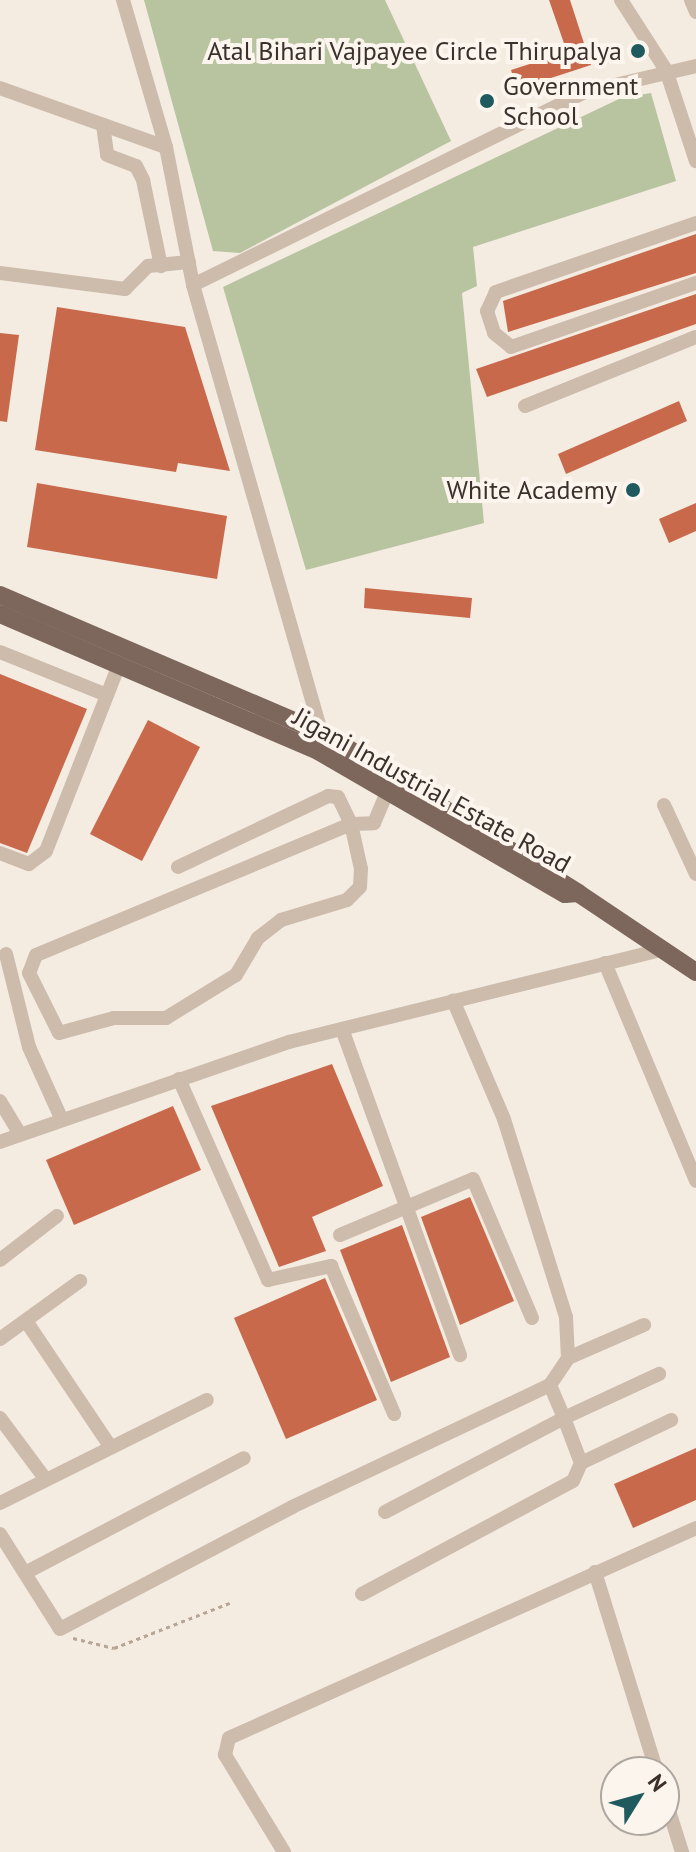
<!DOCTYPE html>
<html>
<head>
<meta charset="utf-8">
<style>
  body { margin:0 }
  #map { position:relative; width:696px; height:1852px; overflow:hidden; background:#f4ebe1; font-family:"PT Sans",sans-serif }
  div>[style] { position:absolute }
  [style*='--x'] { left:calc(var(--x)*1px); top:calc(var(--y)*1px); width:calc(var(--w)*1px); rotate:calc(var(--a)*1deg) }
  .green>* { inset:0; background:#b8c4a0 }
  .building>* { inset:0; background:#c8694b }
  .path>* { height:3px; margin-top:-1.5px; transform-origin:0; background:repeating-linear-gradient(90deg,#b9a596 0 4px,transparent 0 8px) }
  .minor>* { height:14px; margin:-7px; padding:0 7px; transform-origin:7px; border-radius:7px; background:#cdbbac }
  .major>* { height:18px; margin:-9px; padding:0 9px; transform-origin:9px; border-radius:9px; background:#7d675c }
  .dots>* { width:22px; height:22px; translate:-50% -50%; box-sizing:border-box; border:4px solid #fbf5ee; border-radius:50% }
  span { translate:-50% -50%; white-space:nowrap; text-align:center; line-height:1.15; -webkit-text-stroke:8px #fbf5ee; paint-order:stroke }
  .poi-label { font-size:26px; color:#3b302b }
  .right { translate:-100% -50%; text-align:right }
  .left { translate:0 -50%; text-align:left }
  .street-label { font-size:26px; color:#3b302b }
  .north { position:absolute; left:600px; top:1756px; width:80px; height:80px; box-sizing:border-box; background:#fbf5ee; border:2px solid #aea6a0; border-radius:50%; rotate:53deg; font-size:22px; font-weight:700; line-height:32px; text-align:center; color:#3b302b }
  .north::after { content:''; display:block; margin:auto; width:28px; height:36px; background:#1f5a5e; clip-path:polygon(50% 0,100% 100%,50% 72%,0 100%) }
</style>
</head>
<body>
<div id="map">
  <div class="green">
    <div style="clip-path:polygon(144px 0,385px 0,451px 141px,240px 253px,213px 251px)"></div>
    <div style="clip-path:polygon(651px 93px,676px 181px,473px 247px,477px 286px,462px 293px,484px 523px,306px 570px,223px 287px,621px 98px)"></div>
  </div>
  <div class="building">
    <div style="clip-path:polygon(549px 0,570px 0,591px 65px,517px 89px,511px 70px,567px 52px)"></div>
    <div style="clip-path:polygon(696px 234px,696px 273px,508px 332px,503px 301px)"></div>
    <div style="clip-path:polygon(696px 294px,696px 324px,487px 397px,476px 369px)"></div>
    <div style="clip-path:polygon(57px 307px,185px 327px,230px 471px,178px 463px,176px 472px,35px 450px)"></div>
    <div style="clip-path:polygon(0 333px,19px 335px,7px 422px,0 421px)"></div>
    <div style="clip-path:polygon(679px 401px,687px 421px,566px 474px,558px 454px)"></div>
    <div style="clip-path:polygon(37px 483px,227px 516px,217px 579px,27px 547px)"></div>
    <div style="clip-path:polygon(696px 503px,696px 531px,669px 543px,659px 519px)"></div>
    <div style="clip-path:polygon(365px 588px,472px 598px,470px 618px,364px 608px)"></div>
    <div style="clip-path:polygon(0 674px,87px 709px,27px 853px,0 843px)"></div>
    <div style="clip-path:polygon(148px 720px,200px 747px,142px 861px,90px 834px)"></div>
    <div style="clip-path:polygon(332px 1064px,383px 1186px,312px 1217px,326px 1251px,279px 1267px,211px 1106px)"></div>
    <div style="clip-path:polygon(173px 1106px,201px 1170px,74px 1225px,46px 1160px)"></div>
    <div style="clip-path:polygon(470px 1197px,514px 1301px,460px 1325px,421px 1217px)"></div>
    <div style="clip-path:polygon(402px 1225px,450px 1357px,391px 1382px,340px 1250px)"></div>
    <div style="clip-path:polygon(325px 1278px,377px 1400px,286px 1439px,234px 1318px)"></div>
    <div style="clip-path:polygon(696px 1448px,696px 1500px,633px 1528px,614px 1484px)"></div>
  </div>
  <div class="path">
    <div style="--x:73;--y:1638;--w:42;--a:13.7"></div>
    <div style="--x:114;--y:1648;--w:127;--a:-21.3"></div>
  </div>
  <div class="minor">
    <div style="--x:123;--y:0;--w:153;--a:73.7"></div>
    <div style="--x:166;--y:147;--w:141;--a:78.9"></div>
    <div style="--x:193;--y:285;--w:472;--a:74"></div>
    <div style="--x:621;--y:0;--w:83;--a:57.3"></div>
    <div style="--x:666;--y:70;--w:96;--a:71.8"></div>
    <div style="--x:691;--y:0;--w:13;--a:67"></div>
    <div style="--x:0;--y:88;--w:176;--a:19.6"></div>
    <div style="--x:103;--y:125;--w:30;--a:82"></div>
    <div style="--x:107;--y:155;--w:31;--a:21"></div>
    <div style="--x:136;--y:166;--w:16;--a:63"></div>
    <div style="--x:143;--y:180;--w:88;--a:78.2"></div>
    <div style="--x:696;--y:223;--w:212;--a:161"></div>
    <div style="--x:496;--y:292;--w:21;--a:115"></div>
    <div style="--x:487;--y:311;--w:23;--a:72"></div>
    <div style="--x:494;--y:333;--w:22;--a:39"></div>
    <div style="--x:511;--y:347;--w:196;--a:-19.1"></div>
    <div style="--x:0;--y:273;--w:126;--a:7.3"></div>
    <div style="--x:125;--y:289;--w:33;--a:-45"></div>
    <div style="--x:148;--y:266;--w:41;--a:-5.6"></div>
    <div style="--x:193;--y:285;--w:437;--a:-26.2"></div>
    <div style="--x:585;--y:92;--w:114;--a:-13.2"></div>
    <div style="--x:525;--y:406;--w:184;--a:-22"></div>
    <div style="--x:0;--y:652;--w:115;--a:21.9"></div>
    <div style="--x:664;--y:805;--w:76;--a:65.1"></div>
    <div style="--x:0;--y:853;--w:31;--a:21"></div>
    <div style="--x:29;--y:864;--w:21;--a:-37"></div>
    <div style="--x:46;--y:851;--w:200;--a:-68.6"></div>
    <div style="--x:178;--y:867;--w:166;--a:-25.3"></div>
    <div style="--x:328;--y:796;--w:10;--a:6"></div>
    <div style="--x:338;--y:797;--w:30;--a:64"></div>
    <div style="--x:351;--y:824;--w:341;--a:157.4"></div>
    <div style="--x:36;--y:955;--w:19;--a:111"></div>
    <div style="--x:29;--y:973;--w:67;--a:63.4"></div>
    <div style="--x:59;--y:1033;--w:57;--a:-15.3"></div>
    <div style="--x:114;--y:1018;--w:52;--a:0"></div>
    <div style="--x:166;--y:1018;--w:82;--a:-31.6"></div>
    <div style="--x:236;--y:975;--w:43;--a:-59.3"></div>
    <div style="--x:258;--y:938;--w:29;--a:-38"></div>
    <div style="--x:281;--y:920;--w:69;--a:-16.9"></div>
    <div style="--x:347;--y:900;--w:18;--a:-45"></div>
    <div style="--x:360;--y:887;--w:18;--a:-87"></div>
    <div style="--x:361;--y:869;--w:46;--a:-102.5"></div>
    <div style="--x:351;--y:824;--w:23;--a:-2"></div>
    <div style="--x:374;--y:823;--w:34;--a:-67"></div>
    <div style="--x:6;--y:954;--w:96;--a:76.1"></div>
    <div style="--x:29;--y:1047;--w:78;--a:65.7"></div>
    <div style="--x:605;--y:963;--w:236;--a:67.3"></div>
    <div style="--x:342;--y:1029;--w:347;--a:70.1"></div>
    <div style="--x:179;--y:1079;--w:220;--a:66.1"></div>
    <div style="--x:268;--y:1280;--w:65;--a:-12.5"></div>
    <div style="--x:331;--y:1266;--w:161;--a:66.9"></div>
    <div style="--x:0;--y:1101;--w:39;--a:59"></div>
    <div style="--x:0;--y:1142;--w:306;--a:-19.1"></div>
    <div style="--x:289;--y:1042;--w:386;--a:-13.9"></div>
    <div style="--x:340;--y:1235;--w:144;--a:-22.8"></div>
    <div style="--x:473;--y:1179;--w:151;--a:67"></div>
    <div style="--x:0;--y:1260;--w:72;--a:-37.7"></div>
    <div style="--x:26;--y:1321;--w:151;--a:56.1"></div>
    <div style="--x:0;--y:1339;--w:99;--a:-35.9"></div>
    <div style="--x:568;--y:1358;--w:83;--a:-23.5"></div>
    <div style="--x:0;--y:1418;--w:74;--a:53.3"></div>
    <div style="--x:581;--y:1463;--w:100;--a:-25.5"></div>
    <div style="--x:0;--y:1503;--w:231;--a:-26.5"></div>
    <div style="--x:385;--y:1512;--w:202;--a:-27.7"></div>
    <div style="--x:564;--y:1418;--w:36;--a:-113"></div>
    <div style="--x:0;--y:1534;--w:112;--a:57.7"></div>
    <div style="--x:60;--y:1629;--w:262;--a:-27.7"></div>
    <div style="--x:292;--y:1507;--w:285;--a:-25.3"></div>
    <div style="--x:550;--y:1385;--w:32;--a:-56"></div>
    <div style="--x:568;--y:1358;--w:41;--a:-92.8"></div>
    <div style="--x:566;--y:1317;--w:207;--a:-107.4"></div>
    <div style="--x:504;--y:1119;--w:129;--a:-113.2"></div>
    <div style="--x:595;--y:1572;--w:209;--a:72.8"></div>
    <div style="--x:25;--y:1573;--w:247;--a:-27.7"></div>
    <div style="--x:362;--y:1594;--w:239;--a:-28.2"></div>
    <div style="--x:573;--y:1481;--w:20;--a:-66"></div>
    <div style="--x:581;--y:1463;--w:48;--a:-110.7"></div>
    <div style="--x:564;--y:1418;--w:105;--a:-24.9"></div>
    <div style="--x:664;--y:1795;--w:60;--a:72.5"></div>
    <div style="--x:284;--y:1852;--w:114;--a:-121.3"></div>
    <div style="--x:225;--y:1755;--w:17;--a:-77"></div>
    <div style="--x:229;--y:1738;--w:512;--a:-24.21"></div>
  </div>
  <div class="major">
    <div style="--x:0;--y:595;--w:353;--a:23.2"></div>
    <div style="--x:325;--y:734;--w:299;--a:32.1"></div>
    <div style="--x:0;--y:614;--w:346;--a:23.3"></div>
    <div style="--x:318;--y:751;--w:285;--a:30.1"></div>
    <div style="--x:565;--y:894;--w:13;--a:-4"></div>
    <div style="--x:578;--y:893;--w:142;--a:33.8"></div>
  </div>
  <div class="dots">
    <div style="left:638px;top:51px;background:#1f5a5e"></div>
    <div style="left:487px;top:101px;background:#1f5a5e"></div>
    <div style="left:633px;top:490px;background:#1f5a5e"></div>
  </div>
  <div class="poi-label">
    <span class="right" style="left:622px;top:51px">Atal Bihari Vajpayee Circle Thirupalya</span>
    <span class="left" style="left:503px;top:101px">Government<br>School</span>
    <span class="right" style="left:617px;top:490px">White Academy</span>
  </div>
  <div class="street-label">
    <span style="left:432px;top:790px;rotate:29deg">Jigani Industrial Estate Road</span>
  </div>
  <div class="north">N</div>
</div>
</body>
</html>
